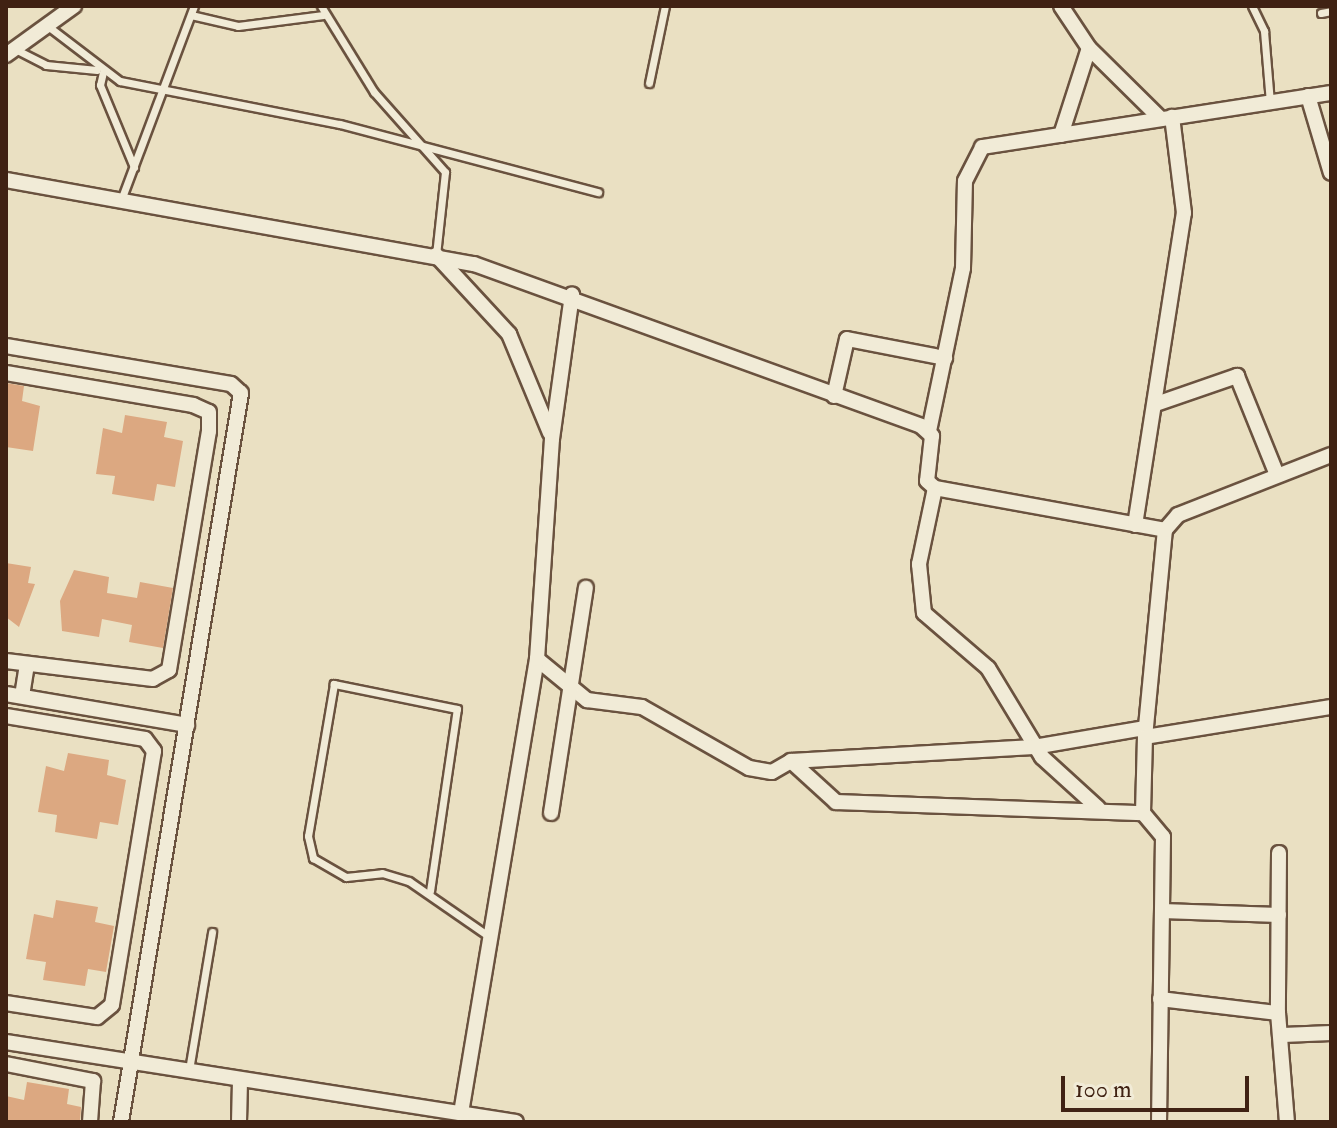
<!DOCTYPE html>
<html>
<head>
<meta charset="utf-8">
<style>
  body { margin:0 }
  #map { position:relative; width:1337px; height:1128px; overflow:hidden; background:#eae0c2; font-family:"IM FELL Double Pica",serif }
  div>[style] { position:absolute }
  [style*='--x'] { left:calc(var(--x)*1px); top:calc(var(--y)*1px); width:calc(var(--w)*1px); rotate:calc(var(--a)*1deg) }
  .building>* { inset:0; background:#dca881 }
  .roads { filter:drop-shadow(2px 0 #6a523f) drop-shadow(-2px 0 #6a523f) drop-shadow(0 2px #6a523f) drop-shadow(0 -2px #6a523f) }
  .service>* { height:7px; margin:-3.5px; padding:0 3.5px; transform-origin:3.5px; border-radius:3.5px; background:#f1ebd7 }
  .minor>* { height:14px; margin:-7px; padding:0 7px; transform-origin:7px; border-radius:7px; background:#f1ebd7 }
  span { translate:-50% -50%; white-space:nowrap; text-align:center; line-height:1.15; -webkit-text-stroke:6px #f1ebd7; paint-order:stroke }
  .frame { position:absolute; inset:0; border:8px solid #402213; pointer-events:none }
  .scale { position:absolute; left:1061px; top:1076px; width:188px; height:36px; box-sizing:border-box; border:4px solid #402213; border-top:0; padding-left:10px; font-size:24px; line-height:28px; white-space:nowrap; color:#402213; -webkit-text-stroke:6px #f1ebd7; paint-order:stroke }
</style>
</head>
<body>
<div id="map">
  <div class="building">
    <div style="clip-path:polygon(6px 383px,24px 386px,22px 401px,40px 406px,33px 451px,6px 447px)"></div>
    <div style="clip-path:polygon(125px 415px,167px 422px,164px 437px,183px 441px,175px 487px,157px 484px,154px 501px,112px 494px,115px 476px,96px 474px,103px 428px,122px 433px)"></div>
    <div style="clip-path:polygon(6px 563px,31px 567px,28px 583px,35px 584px,19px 627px,6px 617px)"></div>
    <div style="clip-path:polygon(74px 570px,109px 577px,107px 593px,137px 598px,140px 582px,173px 588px,163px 648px,129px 642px,132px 625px,102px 619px,99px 637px,62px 631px,60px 601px)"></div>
    <div style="clip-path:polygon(68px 753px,109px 760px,107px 775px,126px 780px,118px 825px,100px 822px,97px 839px,55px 832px,57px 815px,38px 812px,46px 766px,64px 771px)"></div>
    <div style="clip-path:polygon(56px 900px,98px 907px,95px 922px,114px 926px,106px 972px,88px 969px,85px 986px,43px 980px,46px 962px,26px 959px,34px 914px,53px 918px)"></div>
    <div style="clip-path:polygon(27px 1082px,69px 1089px,67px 1104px,81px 1107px,80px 1122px,6px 1122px,6px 1096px,24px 1100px)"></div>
  </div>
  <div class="roads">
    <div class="service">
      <div style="--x:321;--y:6;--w:101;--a:58.4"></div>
      <div style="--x:374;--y:92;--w:107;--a:48.4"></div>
      <div style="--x:445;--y:172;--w:83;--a:96.2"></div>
      <div style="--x:1252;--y:6;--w:28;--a:64"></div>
      <div style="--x:1264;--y:31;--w:71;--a:85.2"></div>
      <div style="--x:1321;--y:13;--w:10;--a:-11"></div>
      <div style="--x:191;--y:15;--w:48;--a:13.2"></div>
      <div style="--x:238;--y:26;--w:86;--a:-7.4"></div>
      <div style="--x:49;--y:27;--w:89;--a:37.3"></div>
      <div style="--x:120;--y:81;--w:224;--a:11.1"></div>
      <div style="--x:340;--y:124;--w:267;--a:14.8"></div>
      <div style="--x:15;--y:49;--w:35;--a:27"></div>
      <div style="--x:46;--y:65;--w:51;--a:5.6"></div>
      <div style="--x:103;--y:72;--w:13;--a:103"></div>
      <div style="--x:100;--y:85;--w:89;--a:67.5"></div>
      <div style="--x:649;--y:83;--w:79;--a:-78.3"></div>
      <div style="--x:121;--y:200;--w:207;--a:-69.4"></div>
      <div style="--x:430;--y:891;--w:184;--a:-81.6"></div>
      <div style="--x:457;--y:709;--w:126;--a:-168.5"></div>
      <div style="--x:334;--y:684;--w:154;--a:99.7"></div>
      <div style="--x:308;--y:836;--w:23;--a:77"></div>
      <div style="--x:313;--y:858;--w:38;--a:30"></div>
      <div style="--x:346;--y:877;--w:36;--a:-6"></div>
      <div style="--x:382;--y:873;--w:28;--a:17"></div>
      <div style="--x:409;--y:881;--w:95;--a:34.7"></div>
      <div style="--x:189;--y:1070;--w:140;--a:-80.5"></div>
    </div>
    <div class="minor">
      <div style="--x:1061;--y:6;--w:50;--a:56.3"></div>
      <div style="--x:1089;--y:48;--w:101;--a:44.6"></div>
      <div style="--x:6;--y:55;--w:84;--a:-35.8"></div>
      <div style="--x:1308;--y:96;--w:80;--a:73.4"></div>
      <div style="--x:1061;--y:135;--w:91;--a:-72.2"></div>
      <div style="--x:6;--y:180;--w:475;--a:10.2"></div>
      <div style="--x:474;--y:264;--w:475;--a:19.9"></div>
      <div style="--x:921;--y:426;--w:15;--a:42"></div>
      <div style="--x:932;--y:436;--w:45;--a:96.3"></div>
      <div style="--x:927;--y:481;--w:11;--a:41"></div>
      <div style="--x:935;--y:488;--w:234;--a:10.3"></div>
      <div style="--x:436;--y:255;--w:108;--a:47.3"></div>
      <div style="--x:509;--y:334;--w:107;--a:67.5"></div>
      <div style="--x:6;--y:346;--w:228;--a:9.6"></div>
      <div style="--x:231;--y:384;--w:13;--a:42"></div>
      <div style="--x:241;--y:393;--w:739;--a:99.35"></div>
      <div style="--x:6;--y:373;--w:190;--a:9.7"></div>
      <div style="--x:193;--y:405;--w:17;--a:24"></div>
      <div style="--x:209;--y:412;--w:19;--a:90"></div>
      <div style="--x:209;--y:431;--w:242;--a:99.5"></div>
      <div style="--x:169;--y:670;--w:18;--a:151"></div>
      <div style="--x:153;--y:679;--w:148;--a:-173"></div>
      <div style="--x:834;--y:396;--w:58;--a:-77.2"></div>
      <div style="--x:847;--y:339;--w:100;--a:11"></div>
      <div style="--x:1156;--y:404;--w:86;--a:-19.1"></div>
      <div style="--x:1237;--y:376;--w:107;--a:68"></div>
      <div style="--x:929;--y:431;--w:167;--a:-78.2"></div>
      <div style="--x:963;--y:268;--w:87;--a:-88.7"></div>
      <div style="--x:965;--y:181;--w:38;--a:-63"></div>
      <div style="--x:982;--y:147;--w:353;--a:-8.8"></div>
      <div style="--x:935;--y:488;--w:78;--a:101.9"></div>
      <div style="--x:919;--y:564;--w:49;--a:84.2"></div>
      <div style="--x:924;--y:613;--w:84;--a:40.7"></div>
      <div style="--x:988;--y:668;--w:104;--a:58.8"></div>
      <div style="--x:1042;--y:757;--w:76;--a:42.3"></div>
      <div style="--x:1135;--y:525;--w:316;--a:-81.1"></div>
      <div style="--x:1184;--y:213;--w:97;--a:-97.1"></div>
      <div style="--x:537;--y:659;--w:65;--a:39.4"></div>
      <div style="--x:587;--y:700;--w:55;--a:7.3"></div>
      <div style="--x:642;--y:707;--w:123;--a:29.7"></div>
      <div style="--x:749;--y:768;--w:23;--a:10"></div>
      <div style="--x:772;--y:772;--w:22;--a:-30"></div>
      <div style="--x:791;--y:761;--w:243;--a:-3.3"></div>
      <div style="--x:1034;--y:747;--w:113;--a:-9.7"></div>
      <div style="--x:6;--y:694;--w:184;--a:9.7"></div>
      <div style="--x:22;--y:696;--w:32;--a:-81"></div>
      <div style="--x:6;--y:716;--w:141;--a:9.4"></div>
      <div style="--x:145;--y:739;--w:15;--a:53"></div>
      <div style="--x:154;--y:751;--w:257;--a:99.4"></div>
      <div style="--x:112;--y:1005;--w:19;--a:141"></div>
      <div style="--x:97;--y:1017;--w:92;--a:-171.3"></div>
      <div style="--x:1145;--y:737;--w:208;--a:-84.5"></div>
      <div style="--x:1165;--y:530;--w:20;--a:-49"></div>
      <div style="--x:1178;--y:515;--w:164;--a:-21.4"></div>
      <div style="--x:791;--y:761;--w:61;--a:42.3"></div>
      <div style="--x:836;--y:802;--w:307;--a:2.1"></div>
      <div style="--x:1143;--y:813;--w:76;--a:-88.5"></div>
      <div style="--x:1145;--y:737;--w:188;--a:-9.2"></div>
      <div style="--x:551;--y:813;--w:228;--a:-81.2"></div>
      <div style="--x:1143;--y:813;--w:31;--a:50"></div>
      <div style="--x:1163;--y:837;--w:285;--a:90.8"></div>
      <div style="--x:1279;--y:853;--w:160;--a:90.4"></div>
      <div style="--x:1278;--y:1013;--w:109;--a:85.3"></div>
      <div style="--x:1162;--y:911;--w:117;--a:2"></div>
      <div style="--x:1160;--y:999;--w:119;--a:6.8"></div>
      <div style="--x:1283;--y:1035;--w:48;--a:-2.4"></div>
      <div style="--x:6;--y:1042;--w:516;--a:8.91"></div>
      <div style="--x:6;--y:1064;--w:89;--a:11.1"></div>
      <div style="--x:93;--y:1081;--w:41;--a:94.2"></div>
      <div style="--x:461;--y:1113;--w:460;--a:-80.5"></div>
      <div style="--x:537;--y:659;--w:221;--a:-86.1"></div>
      <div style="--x:552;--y:439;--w:146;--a:-82.1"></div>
      <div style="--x:239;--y:1122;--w:42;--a:-88.6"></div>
    </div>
  </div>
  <div class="frame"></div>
  <div class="scale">100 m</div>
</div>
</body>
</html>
